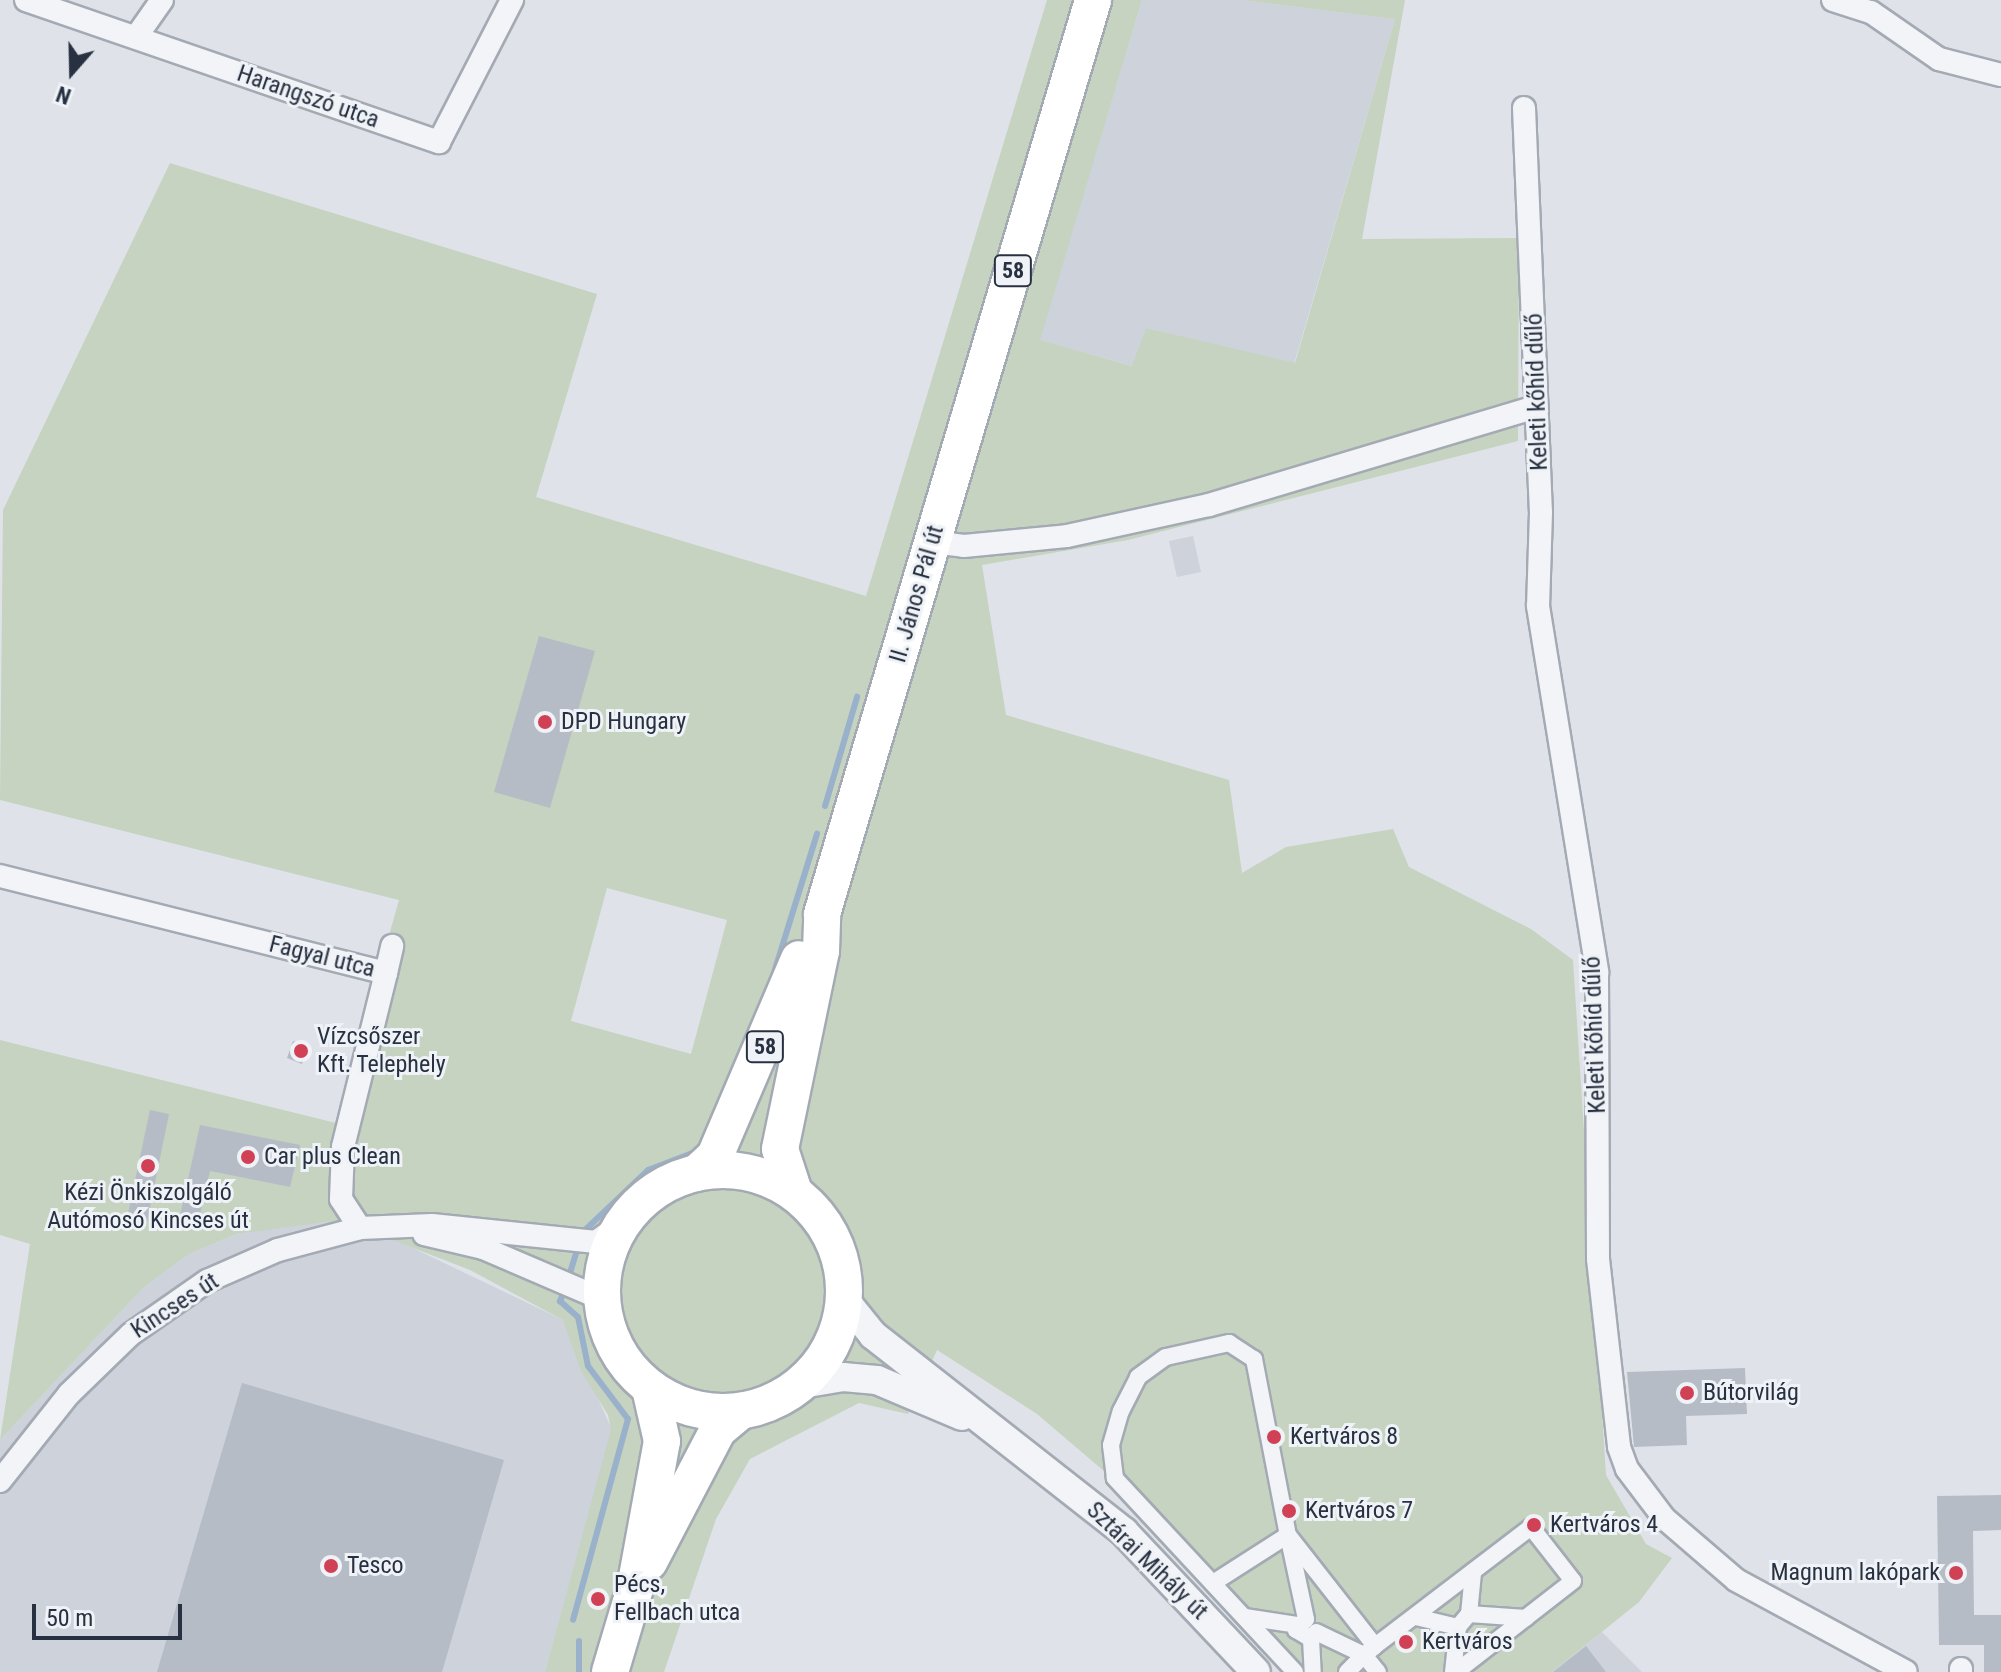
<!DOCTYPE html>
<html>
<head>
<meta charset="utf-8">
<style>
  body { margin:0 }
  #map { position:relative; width:2001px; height:1672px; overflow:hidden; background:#dfe3e9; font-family:"Roboto Condensed",sans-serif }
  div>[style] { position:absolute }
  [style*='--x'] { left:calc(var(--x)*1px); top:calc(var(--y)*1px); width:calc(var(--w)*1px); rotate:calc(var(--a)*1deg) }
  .built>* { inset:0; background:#cdd2db }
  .green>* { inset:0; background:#c5d3c0 }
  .stream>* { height:6px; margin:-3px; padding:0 3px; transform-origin:3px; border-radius:3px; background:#99b1ca }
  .building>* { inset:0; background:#b6bcc6 }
  .roads { filter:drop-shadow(2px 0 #a4aab3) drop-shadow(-2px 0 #a4aab3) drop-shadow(0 2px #a4aab3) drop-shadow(0 -2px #a4aab3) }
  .pedestrian>* { height:16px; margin:-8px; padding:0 8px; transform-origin:8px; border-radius:8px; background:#f2f4f7 }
  .minor>* { height:22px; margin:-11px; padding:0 11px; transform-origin:11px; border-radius:11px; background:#f2f4f7 }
  .tertiary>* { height:28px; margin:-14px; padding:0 14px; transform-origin:14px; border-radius:14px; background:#f2f4f7 }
  .primary>* { height:36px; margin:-18px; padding:0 18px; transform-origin:18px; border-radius:18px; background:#fff }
  .primary>.ring { margin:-18px; padding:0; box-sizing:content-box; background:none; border:36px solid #fff; border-radius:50% }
  .dots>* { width:22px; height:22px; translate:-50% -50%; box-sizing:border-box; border:4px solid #eff2f6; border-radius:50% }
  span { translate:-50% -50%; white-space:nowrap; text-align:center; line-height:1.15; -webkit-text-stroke:6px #eff2f6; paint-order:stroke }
  .shield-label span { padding:2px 6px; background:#eff2f6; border:2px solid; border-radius:6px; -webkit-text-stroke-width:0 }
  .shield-label { font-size:22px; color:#283141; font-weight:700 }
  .street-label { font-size:24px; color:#283141 }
  .poi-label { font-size:24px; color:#283141 }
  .left { translate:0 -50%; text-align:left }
  .right { translate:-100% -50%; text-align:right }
  .north { position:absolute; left:32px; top:32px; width:80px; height:80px; -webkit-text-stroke:6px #eff2f6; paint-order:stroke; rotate:200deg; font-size:22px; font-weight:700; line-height:32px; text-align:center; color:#283141 }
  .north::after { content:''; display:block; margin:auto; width:28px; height:36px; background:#283141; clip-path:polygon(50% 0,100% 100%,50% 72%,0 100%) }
  .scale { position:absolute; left:32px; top:1604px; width:150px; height:36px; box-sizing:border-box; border:4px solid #283141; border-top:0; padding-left:10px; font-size:24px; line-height:28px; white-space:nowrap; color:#283141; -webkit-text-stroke:6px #eff2f6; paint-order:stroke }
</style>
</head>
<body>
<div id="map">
  <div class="built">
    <div style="clip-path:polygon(1142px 0,1242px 0,1395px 19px,1294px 364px,1146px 328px,1133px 366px,1039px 340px)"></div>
    <div style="clip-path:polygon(1193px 536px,1201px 572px,1177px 577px,1169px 541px)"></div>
    <div style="clip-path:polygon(318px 1220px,341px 1220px,388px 1236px,563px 1320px,612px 1430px,545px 1672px,0 1672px,0 1440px,144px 1287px,189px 1254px,236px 1234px)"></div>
    <div style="clip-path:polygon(1602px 1632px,1642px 1672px,1552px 1672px)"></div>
  </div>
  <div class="green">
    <div style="clip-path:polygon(evenodd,1047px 0,1142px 0,1040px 340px,1132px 366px,1146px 328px,1295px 363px,1395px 19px,1242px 0,1405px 0,1362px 239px,1519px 238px,1518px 441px,1128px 540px,982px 565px,1006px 715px,1229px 780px,1242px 873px,1286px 847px,1393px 829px,1409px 867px,1531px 929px,1573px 960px,1606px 1475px,1646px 1544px,1672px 1558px,1639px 1602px,1552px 1672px,1300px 1672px,1179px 1535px,1037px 1414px,937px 1350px,908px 1414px,859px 1403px,750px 1459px,716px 1519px,664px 1672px,545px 1672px,611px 1430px,608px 1415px,581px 1371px,563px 1320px,470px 1270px,341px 1220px,236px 1234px,189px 1254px,144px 1287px,0 1440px,30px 1244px,0 1235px,0 1040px,336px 1123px,399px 900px,0 800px,3px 510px,170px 163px,597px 294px,536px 497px,866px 596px,1047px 0,607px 888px,727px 920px,691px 1054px,571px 1021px,607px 888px)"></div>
  </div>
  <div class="stream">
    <div style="--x:825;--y:806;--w:114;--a:-73.6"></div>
    <div style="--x:773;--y:976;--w:149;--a:-72.8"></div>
    <div style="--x:583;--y:1232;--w:90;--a:-43.6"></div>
    <div style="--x:648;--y:1170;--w:53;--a:-20.8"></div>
    <div style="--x:570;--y:1273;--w:21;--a:-73"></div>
    <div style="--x:563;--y:1294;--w:8;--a:113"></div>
    <div style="--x:560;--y:1301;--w:24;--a:42"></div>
    <div style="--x:578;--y:1317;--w:50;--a:78.5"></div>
    <div style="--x:588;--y:1366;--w:66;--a:53"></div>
    <div style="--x:628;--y:1419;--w:208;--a:105.3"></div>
    <div style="--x:579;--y:1672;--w:31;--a:-90"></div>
  </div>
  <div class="building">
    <div style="clip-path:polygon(539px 636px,595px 651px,550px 808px,494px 792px)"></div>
    <div style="clip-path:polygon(293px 1041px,308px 1046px,302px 1064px,287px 1058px)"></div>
    <div style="clip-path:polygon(150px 1110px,169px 1114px,147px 1222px,127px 1218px)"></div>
    <div style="clip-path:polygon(200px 1125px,300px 1145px,290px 1187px,210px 1171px,197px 1228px,178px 1225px)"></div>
    <div style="clip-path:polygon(1745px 1368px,1747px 1414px,1686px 1416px,1687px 1445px,1634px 1447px,1627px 1372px)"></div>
    <div style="clip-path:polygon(242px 1383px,504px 1460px,442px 1672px,157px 1672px)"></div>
    <div style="clip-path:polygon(2001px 1495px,2001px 1530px,1973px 1531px,1974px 1615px,2001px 1615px,2001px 1672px,1984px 1672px,1984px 1645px,1939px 1645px,1937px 1496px)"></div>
    <div style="clip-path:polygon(1586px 1646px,1606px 1672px,1553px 1672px)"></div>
  </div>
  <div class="roads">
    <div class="pedestrian">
      <div style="--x:1213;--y:1583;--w:89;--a:-32.6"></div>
      <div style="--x:1288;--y:1535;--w:86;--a:77.9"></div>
      <div style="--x:1306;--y:1619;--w:15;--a:132"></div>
      <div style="--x:1296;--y:1630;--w:17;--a:31"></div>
      <div style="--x:1311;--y:1639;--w:33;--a:87"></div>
      <div style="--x:1469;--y:1614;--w:41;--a:-84.4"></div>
      <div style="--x:1245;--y:1617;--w:54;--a:8.6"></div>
      <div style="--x:1416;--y:1617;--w:43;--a:13.4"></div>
      <div style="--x:1458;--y:1627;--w:17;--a:-50"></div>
      <div style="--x:1469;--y:1614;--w:57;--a:4"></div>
      <div style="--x:1316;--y:1632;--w:53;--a:25.6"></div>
      <div style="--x:1364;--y:1655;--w:14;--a:-39"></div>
      <div style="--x:1295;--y:1672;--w:265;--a:-132.9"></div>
      <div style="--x:1115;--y:1478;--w:33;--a:-97"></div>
      <div style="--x:1111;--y:1445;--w:35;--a:-74"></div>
      <div style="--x:1121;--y:1411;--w:38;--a:-63"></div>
      <div style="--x:1138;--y:1377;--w:34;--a:-36"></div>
      <div style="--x:1166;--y:1357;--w:65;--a:-12.5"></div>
      <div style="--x:1229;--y:1343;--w:30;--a:33"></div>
      <div style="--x:1254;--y:1359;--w:179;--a:79.1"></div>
      <div style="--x:1288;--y:1535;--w:141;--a:51.9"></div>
      <div style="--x:1375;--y:1646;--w:196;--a:-37.3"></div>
      <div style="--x:1531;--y:1527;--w:68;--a:52.1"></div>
      <div style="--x:1573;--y:1581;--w:148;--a:142.1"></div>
      <div style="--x:1347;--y:1672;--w:24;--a:-45"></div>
      <div style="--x:1364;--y:1655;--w:22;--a:51"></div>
      <div style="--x:1453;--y:1672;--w:45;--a:-83.7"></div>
    </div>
    <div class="minor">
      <div style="--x:26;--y:0;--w:437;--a:19"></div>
      <div style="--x:439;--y:142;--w:160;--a:-62.8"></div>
      <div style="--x:1833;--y:0;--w:40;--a:18"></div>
      <div style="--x:1871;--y:12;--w:83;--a:34.7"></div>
      <div style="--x:1939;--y:59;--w:64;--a:14.5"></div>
      <div style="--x:136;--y:37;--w:45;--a:-54.9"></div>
      <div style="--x:1524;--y:108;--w:404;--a:87.6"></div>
      <div style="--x:1541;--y:512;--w:94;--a:91.8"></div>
      <div style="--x:1538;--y:606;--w:371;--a:80.8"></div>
      <div style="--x:1597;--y:972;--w:287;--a:89.8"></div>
      <div style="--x:1598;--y:1259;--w:189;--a:83.6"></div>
      <div style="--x:1619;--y:1447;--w:23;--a:70"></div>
      <div style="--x:1627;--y:1469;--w:61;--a:52.9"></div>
      <div style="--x:1664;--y:1518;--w:95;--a:40.7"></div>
      <div style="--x:1736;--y:1580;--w:193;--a:28.4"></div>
      <div style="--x:932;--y:542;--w:32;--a:7"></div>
      <div style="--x:964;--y:546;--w:103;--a:-5.5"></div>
      <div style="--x:1067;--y:536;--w:145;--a:-12.3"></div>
      <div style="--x:1209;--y:505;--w:341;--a:-16.7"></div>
      <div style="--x:0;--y:876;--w:398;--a:14.1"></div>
      <div style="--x:386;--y:973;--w:179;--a:103.9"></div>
      <div style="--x:343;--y:1147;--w:52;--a:92.2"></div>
      <div style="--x:341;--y:1199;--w:35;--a:57"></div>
      <div style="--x:386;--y:973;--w:28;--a:-77"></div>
      <div style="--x:424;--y:1234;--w:61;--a:13.3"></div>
      <div style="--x:483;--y:1248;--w:129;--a:23.2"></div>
      <div style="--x:0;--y:1481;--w:111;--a:-51.6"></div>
      <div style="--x:69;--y:1394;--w:86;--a:-44.1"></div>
      <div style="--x:131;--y:1334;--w:93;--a:-34.9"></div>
      <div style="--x:207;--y:1281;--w:77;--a:-23.6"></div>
      <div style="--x:278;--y:1250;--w:85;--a:-15"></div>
      <div style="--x:360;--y:1228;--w:72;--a:-2.4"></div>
      <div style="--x:432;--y:1225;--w:165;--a:5.9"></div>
      <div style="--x:596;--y:1242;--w:32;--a:-36"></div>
      <div style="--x:1961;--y:1672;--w:3;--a:-90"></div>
    </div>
    <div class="tertiary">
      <div style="--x:844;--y:1299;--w:46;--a:51.1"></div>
      <div style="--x:873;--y:1335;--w:319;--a:38.1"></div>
      <div style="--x:1124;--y:1532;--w:192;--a:46.7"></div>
      <div style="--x:802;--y:1384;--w:42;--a:-9.7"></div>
      <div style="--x:843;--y:1377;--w:34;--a:5"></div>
      <div style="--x:877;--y:1380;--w:92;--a:23"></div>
    </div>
    <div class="primary">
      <div class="ring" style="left:602px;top:1170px;width:206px;height:206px"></div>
      <div style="--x:697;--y:1173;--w:25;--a:-43"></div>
      <div style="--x:715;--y:1156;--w:214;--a:-66.9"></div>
      <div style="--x:794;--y:1192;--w:45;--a:-108"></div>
      <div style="--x:780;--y:1149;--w:202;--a:-78.3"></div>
      <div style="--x:821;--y:951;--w:37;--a:-88"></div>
      <div style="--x:822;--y:914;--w:953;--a:-73.48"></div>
      <div style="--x:649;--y:1562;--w:149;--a:-62.4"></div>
      <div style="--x:718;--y:1430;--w:30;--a:-40"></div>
      <div style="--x:610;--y:1672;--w:88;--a:-73.4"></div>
      <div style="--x:635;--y:1588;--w:149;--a:-79.6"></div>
      <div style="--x:662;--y:1441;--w:54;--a:-102.8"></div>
    </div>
  </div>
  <div class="dots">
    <div style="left:545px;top:722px;background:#d14156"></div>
    <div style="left:301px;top:1051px;background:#d14156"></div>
    <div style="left:248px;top:1157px;background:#d14156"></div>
    <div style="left:148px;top:1166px;background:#d14156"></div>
    <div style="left:1687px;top:1393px;background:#d14156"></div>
    <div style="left:1274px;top:1437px;background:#d14156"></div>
    <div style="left:1289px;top:1511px;background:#d14156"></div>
    <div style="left:1534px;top:1525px;background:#d14156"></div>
    <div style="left:331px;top:1566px;background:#d14156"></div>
    <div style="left:1956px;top:1573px;background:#d14156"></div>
    <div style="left:598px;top:1599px;background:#d14156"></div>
    <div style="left:1406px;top:1642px;background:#d14156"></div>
  </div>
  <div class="shield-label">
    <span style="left:1013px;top:271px">58</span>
    <span style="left:765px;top:1047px">58</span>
  </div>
  <div class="street-label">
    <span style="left:308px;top:97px;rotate:19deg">Harangszó utca</span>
    <span style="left:1537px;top:392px;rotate:-92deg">Keleti kőhíd dűlő</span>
    <span style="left:917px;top:594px;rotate:-74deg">II. János Pál út</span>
    <span style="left:322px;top:957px;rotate:14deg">Fagyal utca</span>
    <span style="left:1595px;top:1035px;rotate:-92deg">Keleti kőhíd dűlő</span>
    <span style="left:175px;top:1306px;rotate:-33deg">Kincses út</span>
    <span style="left:1147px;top:1561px;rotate:44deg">Sztárai Mihály út</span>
  </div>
  <div class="poi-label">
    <span class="left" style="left:561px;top:722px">DPD Hungary</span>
    <span class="left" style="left:317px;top:1051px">Vízcsőszer<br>Kft. Telephely</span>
    <span class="left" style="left:264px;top:1157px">Car plus Clean</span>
    <span style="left:148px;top:1207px">Kézi Önkiszolgáló<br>Autómosó Kincses út</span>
    <span class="left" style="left:1703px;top:1393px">Bútorvilág</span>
    <span class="left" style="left:1290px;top:1437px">Kertváros 8</span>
    <span class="left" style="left:1305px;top:1511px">Kertváros 7</span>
    <span class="left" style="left:1550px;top:1525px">Kertváros 4</span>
    <span class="left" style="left:347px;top:1566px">Tesco</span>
    <span class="right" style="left:1940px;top:1573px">Magnum lakópark</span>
    <span class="left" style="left:614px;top:1599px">Pécs,<br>Fellbach utca</span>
    <span class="left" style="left:1422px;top:1642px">Kertváros</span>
  </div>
  <div class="north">N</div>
  <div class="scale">50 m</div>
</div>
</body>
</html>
